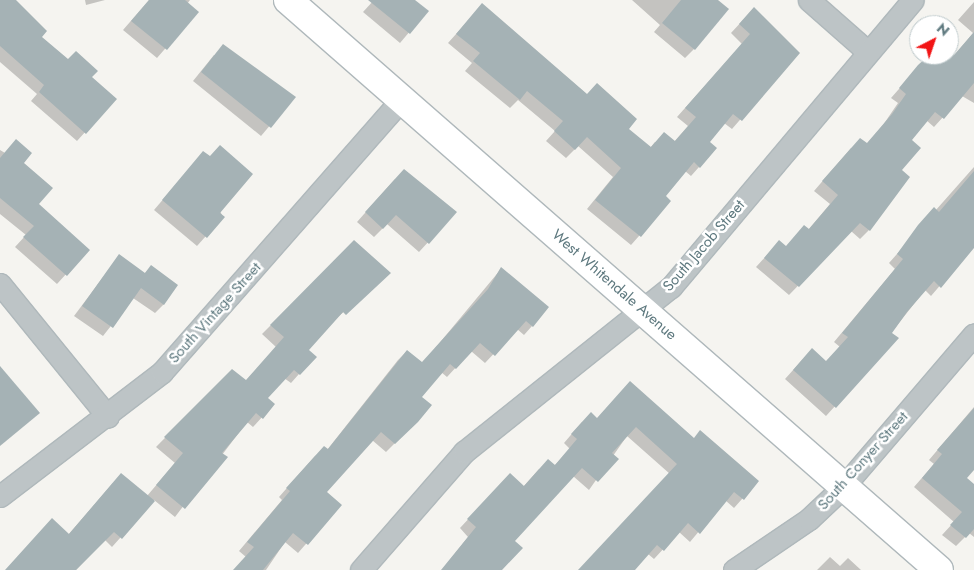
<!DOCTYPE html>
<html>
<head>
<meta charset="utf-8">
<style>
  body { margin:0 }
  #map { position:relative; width:974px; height:570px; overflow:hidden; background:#f5f4f0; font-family:Jost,sans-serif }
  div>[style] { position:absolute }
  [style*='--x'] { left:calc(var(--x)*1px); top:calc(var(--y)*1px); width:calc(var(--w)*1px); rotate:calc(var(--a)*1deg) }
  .shadow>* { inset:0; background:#0003 }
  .building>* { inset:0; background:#a5b2b5 }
  .roads { filter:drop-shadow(1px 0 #afb8bb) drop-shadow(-1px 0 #afb8bb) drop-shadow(0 1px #afb8bb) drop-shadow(0 -1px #afb8bb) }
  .street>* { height:21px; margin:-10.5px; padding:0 10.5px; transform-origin:10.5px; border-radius:10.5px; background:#bdc4c6 }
  .secondary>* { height:28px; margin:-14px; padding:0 14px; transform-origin:14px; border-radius:14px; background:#fff }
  span { translate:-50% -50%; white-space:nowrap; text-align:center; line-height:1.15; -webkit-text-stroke:5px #fff; paint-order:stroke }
  .street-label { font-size:15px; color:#5d787e }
  .north { position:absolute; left:909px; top:15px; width:50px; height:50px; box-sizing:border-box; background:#fff; border:1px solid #bec9cb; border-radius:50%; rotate:41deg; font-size:14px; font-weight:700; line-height:20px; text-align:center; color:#5d787e }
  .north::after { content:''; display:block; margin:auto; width:18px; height:22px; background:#f21415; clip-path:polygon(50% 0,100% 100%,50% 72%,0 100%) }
</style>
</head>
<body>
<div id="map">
  <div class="shadow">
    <div style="clip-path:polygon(0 0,13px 0,41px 37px,115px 99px,77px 141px,31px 101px,37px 94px,0 62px)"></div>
    <div style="clip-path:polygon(85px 0,105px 0,86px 5px)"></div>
    <div style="clip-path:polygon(149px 0,190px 0,187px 4px,197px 12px,157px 58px,123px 30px)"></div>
    <div style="clip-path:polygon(374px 0,413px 0,427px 11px,400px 43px,363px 12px)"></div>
    <div style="clip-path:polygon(632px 0,716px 0,694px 49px,685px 58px,654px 32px,660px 25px)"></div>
    <div style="clip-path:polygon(974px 2px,974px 103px,962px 96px,934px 127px,926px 120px,910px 141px,900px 170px,908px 177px,869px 230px,860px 239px,851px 231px,789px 295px,756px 267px,779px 242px,786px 247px,808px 230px,830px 204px,814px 191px,851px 148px,866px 145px,883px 125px,898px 103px,891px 98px,929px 55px,949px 55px,949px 50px,955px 55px,973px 33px,958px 20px)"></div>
    <div style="clip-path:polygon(482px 5px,650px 148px,655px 142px,674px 142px,688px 126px,677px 117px,742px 44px,731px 33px,754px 8px,798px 53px,732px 129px,724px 123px,708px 142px,699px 167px,691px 176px,685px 171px,664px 196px,670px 201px,631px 245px,587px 209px,613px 177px,578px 146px,566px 158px,546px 141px,555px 131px,518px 100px,510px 108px,465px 71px,472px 63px,448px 43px)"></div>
    <div style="clip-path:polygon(214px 55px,294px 97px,261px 136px,193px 81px)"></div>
    <div style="clip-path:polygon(0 150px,22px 163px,37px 205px,88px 250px,57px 284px,15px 247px,26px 235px,0 214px)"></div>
    <div style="clip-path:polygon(195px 162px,223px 217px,197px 246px,154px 210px)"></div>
    <div style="clip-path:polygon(974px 167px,974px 246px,931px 296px,925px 290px,891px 333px,897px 338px,826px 416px,785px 379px,803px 359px,826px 363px,840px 347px,834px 342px,895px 269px,889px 263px)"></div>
    <div style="clip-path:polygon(395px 179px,455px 213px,419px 252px,387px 224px,374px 237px,357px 222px)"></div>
    <div style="clip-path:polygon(354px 242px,380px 282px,334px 320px,307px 350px,299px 374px,291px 383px,284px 378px,266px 399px,273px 405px,253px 427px,247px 422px,175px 517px,154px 500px,112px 547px,105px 540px,76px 570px,6px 570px,68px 535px,113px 483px,147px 496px,175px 463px,156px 447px,232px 370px,246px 381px,276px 347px,262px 334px)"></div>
    <div style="clip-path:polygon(119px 256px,144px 274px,151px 267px,164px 304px,155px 313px,133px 298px,103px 336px,74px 316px)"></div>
    <div style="clip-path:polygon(501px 269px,532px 326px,524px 335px,517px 329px,485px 363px,471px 351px,447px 377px,441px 372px,420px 397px,430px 405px,394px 444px,386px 452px,372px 440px,326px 492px,340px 505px,298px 553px,285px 542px,266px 570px,234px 570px,246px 557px,239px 551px,282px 500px,279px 497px,315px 456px,327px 450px,398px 360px,407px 351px,422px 364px)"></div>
    <div style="clip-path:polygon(622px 392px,758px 481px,734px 508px,725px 500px,690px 542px,679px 532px,654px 559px,648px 554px,633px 570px,582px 570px,670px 474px,627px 436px,589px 490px,573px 476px,514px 541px,501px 570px,442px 570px,468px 537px,460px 528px,501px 484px,523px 487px,539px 469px,554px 466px,570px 449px,564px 443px,582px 422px,597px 419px)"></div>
    <div style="clip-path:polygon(974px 407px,974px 468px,965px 478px,974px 486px,974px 537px,969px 533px,956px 546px,942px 535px,954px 522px,914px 487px,934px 464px,929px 460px)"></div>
    <div style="clip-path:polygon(830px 557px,840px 566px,848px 558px,861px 570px,817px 570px)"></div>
  </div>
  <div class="building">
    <div style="clip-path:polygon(0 0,16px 0,47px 31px,42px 37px,68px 59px,76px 51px,98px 71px,92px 77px,117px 99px,86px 134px,39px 92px,44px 85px,0 46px)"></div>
    <div style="clip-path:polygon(149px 0,185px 0,199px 12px,167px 50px,131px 21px)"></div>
    <div style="clip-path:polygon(368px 0,415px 0,429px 11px,410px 34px)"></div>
    <div style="clip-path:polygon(681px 0,718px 0,729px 9px,695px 50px,662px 23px)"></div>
    <div style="clip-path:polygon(482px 3px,587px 94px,597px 83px,637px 119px,629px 129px,651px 147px,664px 132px,675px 141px,696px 117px,685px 108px,750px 34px,739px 24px,754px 7px,800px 53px,742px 121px,733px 114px,710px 142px,717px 148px,700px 168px,694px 162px,666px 196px,671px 201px,641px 237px,595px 200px,621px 168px,587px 137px,575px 150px,554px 131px,563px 121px,527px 91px,520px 100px,473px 61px,480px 53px,456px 34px)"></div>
    <div style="clip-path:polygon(974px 32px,974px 83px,944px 119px,935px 112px,912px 140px,921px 148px,902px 170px,910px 177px,870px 231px,860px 223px,799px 287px,764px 258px,779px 240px,786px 246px,804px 225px,809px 229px,838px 195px,822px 181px,860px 138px,867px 143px,892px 114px,906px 94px,899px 88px,918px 65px,929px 55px,954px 55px)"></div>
    <div style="clip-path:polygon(223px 44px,296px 97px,271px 128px,201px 72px)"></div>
    <div style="clip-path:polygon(16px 139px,32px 153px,24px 163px,53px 188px,39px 204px,90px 250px,67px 276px,23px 237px,34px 226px,0 198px,0 158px)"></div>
    <div style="clip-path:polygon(220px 145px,253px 174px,220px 213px,225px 217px,207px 238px,162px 200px,203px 151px,210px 156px)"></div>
    <div style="clip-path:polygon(404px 169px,457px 212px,429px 244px,396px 215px,383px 229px,365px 212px)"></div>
    <div style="clip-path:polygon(974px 171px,974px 248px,941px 288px,934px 281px,907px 312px,892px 333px,899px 338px,836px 408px,793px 370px,812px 348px,826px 361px,848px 337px,842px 333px,903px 259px,897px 254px,918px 225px,934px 207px,939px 212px)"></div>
    <div style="clip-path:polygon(354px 240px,391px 273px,346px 315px,343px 312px,309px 350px,317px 357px,300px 375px,294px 370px,268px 398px,275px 404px,263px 419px,256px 413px,222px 453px,228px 457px,185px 509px,156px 485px,183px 453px,164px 437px,232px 369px,246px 380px,284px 337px,270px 325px)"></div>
    <div style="clip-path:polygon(119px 254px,145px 273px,151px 265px,178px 285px,164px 305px,141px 288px,113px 328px,82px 306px)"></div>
    <div style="clip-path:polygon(501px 267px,549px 307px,533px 327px,526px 321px,495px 356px,480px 343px,456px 369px,450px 364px,422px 397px,432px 405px,418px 422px,395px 444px,381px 432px,327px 492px,342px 505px,308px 545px,293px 533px,263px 570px,233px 570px,254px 547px,247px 542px,290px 491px,286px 488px,324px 446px,328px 449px,407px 350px,422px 362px,488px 289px)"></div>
    <div style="clip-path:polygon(0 366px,40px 413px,0 446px)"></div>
    <div style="clip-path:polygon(630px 381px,694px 438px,700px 430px,759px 481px,744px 500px,734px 492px,700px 534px,688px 523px,664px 551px,657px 545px,635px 570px,578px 570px,677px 464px,636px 427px,612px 453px,619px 459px,598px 482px,582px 468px,515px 541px,523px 548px,502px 570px,441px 570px,476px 527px,467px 519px,510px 473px,524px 486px,548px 459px,555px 465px,577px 439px,571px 434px,591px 412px,597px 418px)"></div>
    <div style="clip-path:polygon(974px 408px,974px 470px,967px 478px,974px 484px,974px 529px,966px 538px,950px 525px,962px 512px,922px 478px,942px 454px,937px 450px)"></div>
    <div style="clip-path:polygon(121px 473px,155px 501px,122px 539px,114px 532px,76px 570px,5px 570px,52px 518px,69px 534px)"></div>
  </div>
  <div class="roads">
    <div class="street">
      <div style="--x:809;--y:0;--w:79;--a:41.4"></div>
      <div style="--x:0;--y:284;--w:171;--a:50.9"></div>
      <div style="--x:0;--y:496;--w:204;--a:-37.4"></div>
      <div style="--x:162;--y:372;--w:362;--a:-48.7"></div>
      <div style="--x:361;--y:570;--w:157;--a:-48.9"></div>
      <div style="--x:464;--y:452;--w:265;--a:-38.6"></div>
      <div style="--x:671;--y:287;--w:375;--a:-49.9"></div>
      <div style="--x:734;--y:570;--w:91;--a:-34.2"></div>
      <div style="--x:809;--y:519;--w:47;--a:-43.3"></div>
      <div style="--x:843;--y:487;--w:201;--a:-49.4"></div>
    </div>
    <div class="secondary">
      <div style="--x:288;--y:0;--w:865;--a:41.2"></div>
    </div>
  </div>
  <div class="street-label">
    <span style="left:704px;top:246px;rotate:-49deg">South Jacob Street</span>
    <span style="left:614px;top:285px;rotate:41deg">West Whitendale Avenue</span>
    <span style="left:215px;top:313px;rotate:-48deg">South Vintage Street</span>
    <span style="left:863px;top:461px;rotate:-48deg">South Conyer Street</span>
  </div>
  <div class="north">N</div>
</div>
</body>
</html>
